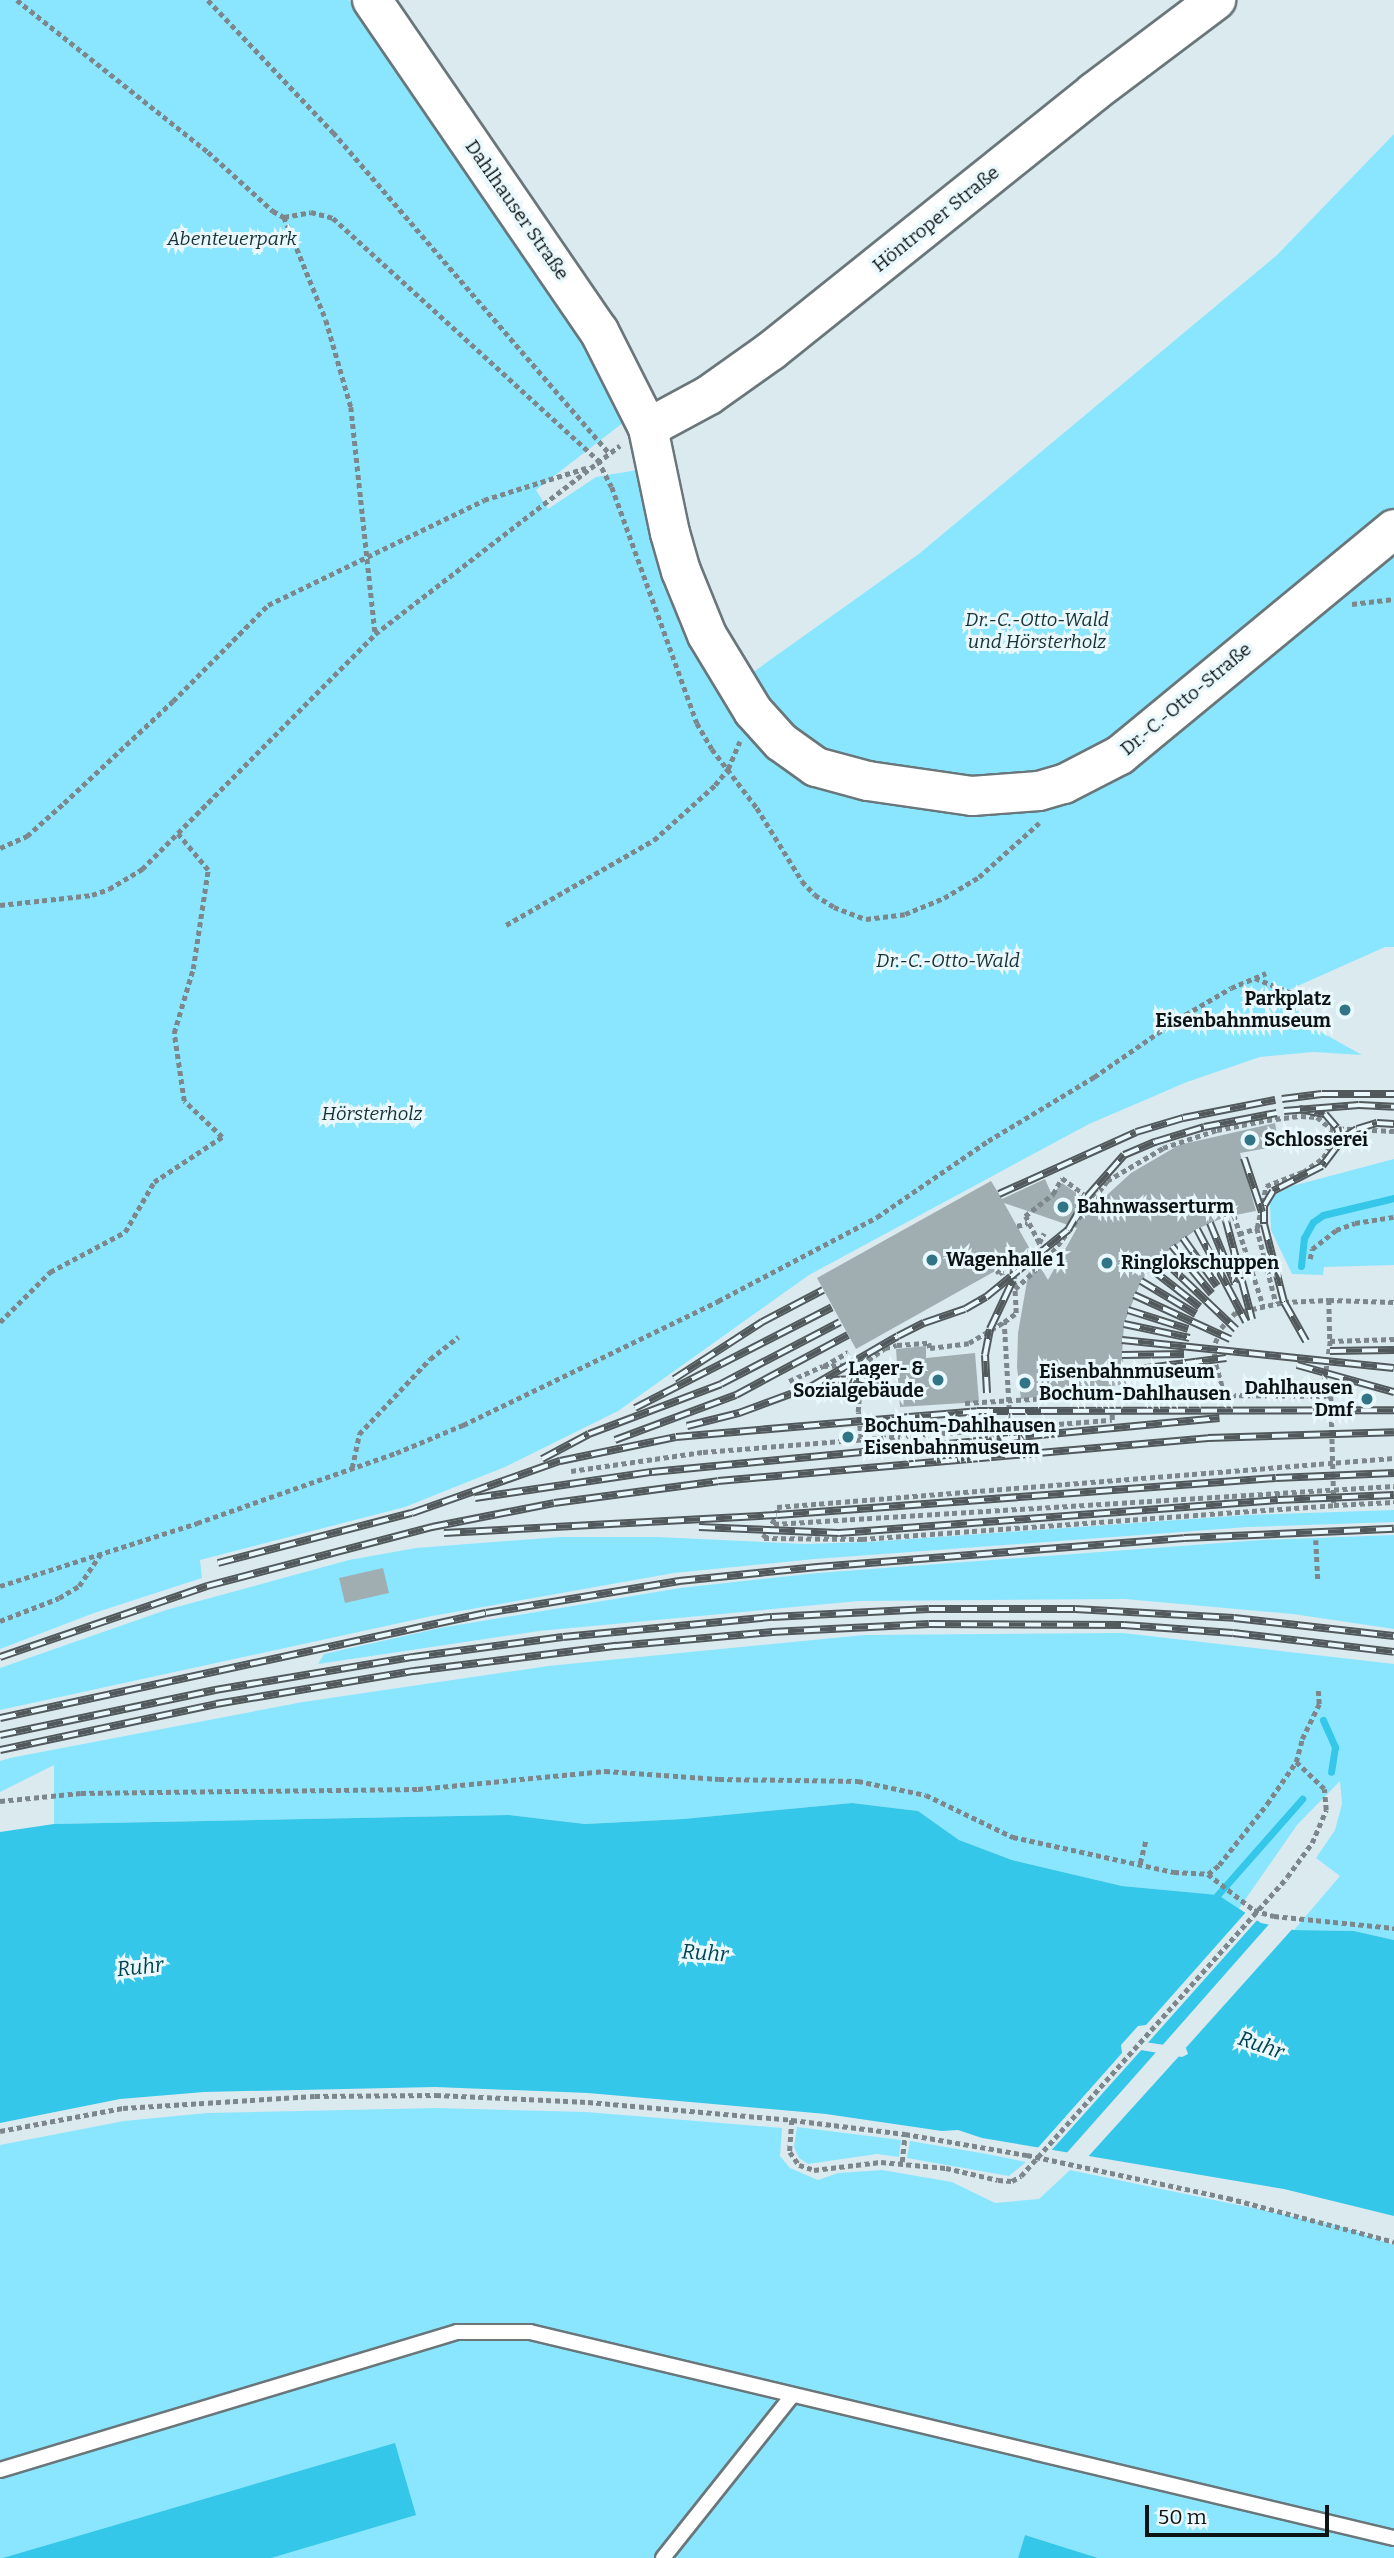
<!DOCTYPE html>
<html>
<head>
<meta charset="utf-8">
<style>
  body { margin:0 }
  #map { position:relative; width:1394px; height:2558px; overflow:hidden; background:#dbeaef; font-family:Bitter,serif }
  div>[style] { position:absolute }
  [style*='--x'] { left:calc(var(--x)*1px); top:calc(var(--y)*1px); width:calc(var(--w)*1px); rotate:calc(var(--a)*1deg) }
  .green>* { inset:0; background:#8ae6ff }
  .water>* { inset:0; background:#34c7e9 }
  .pier>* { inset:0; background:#dbeaef }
  .stream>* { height:7px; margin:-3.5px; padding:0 3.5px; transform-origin:3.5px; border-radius:3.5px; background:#34c7e9 }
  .building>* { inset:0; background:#a0aeb2 }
  .path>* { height:4.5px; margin-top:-2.25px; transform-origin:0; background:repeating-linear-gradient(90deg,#7d878b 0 5px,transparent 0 8.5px) }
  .roads { filter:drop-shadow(2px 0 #69767a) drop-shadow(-2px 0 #69767a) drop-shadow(0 2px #69767a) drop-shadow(0 -2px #69767a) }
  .lane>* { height:14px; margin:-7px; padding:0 7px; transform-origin:7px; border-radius:7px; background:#fff }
  .secondary>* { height:38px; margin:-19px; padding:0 19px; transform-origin:19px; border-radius:19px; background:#fff }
  .rail>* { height:8px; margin-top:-4px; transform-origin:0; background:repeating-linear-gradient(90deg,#e8f8fc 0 16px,#51595c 0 32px); box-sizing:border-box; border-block:2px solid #51595c }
  .path-bridge>* { height:4.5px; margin-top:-2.25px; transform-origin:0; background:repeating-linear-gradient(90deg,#7d878b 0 5px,transparent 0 8.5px) }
  .dots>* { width:19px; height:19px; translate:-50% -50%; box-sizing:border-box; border:4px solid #e8f8fc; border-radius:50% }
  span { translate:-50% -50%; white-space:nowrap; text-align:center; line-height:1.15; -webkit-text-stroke:6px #e8f8fc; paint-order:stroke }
  .street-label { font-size:19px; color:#0e1315 }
  .park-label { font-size:19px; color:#193036; font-style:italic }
  .poi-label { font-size:19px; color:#0e1315; font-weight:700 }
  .right { translate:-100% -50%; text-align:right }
  .left { translate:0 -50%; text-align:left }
  .water-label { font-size:21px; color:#004250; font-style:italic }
  .scale { position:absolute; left:1145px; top:2505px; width:184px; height:32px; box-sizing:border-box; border:4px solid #0e1315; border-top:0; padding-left:9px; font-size:21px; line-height:24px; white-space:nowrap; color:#0e1315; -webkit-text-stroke:5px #e8f8fc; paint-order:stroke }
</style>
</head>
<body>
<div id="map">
  <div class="green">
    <div style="clip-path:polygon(0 0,349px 0,608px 376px,624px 422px,536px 490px,548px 509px,596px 477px,637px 470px,679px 625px,721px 690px,822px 757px,745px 678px,920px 553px,1277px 255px,1394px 134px,1394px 947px,1385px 947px,1282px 993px,1312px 1027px,1362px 1055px,1313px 1052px,1260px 1057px,1187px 1082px,1089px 1124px,809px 1275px,618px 1411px,505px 1467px,405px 1507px,200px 1560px,202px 1578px,94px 1613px,0 1649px)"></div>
    <div style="clip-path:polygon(1394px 1159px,1394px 1265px,1324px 1267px,1323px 1275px,1292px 1274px,1271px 1230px,1270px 1204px,1274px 1195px,1292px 1186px)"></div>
    <div style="clip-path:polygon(1394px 1510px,1394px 1522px,1248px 1527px,815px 1559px,674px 1573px,432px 1616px,0 1710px,0 1668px,166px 1610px,349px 1560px,416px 1548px,560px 1537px,657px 1537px,805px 1544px,869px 1542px,1247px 1515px)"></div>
    <div style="clip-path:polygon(1394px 1535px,1394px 1629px,1293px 1614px,1125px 1599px,859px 1601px,539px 1631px,318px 1664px,324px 1654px,440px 1628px,680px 1588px,818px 1573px,1261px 1540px)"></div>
    <div style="clip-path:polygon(1123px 1633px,1394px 1664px,1394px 1940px,1354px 1931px,1294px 1930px,1340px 1876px,1316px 1858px,1335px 1830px,1342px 1804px,1340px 1781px,1297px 1825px,1238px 1910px,1217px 1895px,1122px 1886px,1012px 1860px,959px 1840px,918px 1811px,852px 1803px,683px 1819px,585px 1824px,509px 1815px,54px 1824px,54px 1765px,0 1792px,0 1761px,10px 1758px,303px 1702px,548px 1666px,864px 1635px)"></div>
    <div style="clip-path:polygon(436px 2108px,586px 2112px,782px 2128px,780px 2156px,790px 2168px,818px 2180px,838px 2173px,882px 2170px,952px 2182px,995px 2203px,1039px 2199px,1070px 2170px,1339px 2226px,1394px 2245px,1394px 2558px,1098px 2558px,1025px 2535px,1018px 2558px,0 2558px,0 2145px,124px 2121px,207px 2113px)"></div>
    <div style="clip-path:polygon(797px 2127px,901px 2140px,899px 2157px,877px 2154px,808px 2164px,799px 2158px,794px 2147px)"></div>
    <div style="clip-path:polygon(910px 2141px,987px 2154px,1026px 2162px,1009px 2176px,907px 2158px)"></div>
  </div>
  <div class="water">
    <div style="clip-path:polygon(evenodd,852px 1803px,918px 1811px,959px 1840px,1012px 1860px,1122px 1886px,1218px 1895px,1261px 1923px,1294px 1930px,1354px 1931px,1394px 1940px,1394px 2216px,1284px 2189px,982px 2138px,958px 2130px,942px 2131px,826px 2114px,588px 2093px,435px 2087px,204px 2092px,120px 2099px,0 2123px,0 1832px,54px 1824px,509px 1815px,585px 1824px,683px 1819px,852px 1803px,1130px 2040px,1186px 2048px,1188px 2054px,1182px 2057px,1129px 2048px,1130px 2040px)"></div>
    <div style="clip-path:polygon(395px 2443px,416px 2515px,271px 2558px,3px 2558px)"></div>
    <div style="clip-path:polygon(1025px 2535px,1098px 2558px,1018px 2558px)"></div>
  </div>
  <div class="pier">
    <div style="clip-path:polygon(1247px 1911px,1259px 1918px,1145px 2046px,1131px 2043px,1144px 2047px,1049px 2153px,1035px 2151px,1122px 2053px,1121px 2045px,1138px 2026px,1146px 2025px)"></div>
    <div style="clip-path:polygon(1271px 1922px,1295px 1926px,1183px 2051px,1160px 2048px)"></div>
    <div style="clip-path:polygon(1158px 2050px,1181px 2054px,1086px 2159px,1064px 2156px)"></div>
  </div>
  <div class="stream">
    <div style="--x:1301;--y:1266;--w:28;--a:-84"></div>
    <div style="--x:1304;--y:1238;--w:18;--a:-61"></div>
    <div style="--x:1313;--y:1222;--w:12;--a:-35"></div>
    <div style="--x:1323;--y:1215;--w:73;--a:-13.5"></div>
    <div style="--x:1323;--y:1720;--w:30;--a:66"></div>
    <div style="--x:1335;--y:1747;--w:25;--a:99"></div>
    <div style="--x:1213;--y:1900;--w:135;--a:-48.6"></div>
  </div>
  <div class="building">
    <div style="clip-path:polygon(1275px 1123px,1279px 1146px,1240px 1153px,1256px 1211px,1225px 1217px,1197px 1229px,1160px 1257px,1141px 1281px,1124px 1324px,1122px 1355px,1126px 1384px,1021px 1399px,1017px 1367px,1018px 1333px,1032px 1253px,1048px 1280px,1077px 1228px,1004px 1203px,1031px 1251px,856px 1349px,817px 1278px,991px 1181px,1002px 1199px,1045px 1179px,1052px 1195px,1062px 1183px,1095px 1206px,1131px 1173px,1179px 1145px)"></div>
    <div style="clip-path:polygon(926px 1346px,926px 1358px,975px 1353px,979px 1402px,900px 1407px,896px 1349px)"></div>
    <div style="clip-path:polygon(383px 1568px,389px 1593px,345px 1603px,339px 1578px)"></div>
  </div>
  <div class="path">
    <div style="--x:17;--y:0;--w:244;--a:38.5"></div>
    <div style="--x:208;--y:152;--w:88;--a:42.2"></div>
    <div style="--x:273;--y:211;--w:13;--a:29"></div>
    <div style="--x:284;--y:217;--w:27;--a:-10"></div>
    <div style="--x:311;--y:212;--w:23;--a:15"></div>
    <div style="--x:333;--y:218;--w:359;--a:42.4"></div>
    <div style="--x:598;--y:460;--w:30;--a:63"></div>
    <div style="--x:612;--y:487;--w:251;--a:70.2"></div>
    <div style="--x:697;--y:723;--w:30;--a:60"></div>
    <div style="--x:712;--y:749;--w:74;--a:52.7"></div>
    <div style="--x:757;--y:808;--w:86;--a:58.3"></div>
    <div style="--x:802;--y:881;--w:19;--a:47"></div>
    <div style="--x:815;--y:895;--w:22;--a:32"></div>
    <div style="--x:834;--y:907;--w:34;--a:21"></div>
    <div style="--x:866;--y:919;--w:39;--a:-7"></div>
    <div style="--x:905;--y:914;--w:42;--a:-22.3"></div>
    <div style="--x:944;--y:898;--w:41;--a:-31"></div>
    <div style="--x:979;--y:877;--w:81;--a:-42"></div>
    <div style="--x:208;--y:0;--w:182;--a:46.6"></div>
    <div style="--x:333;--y:132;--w:422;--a:49.3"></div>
    <div style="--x:284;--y:217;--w:111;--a:67.8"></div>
    <div style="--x:326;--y:320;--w:91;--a:74"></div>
    <div style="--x:351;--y:407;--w:227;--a:83.9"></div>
    <div style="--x:1352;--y:604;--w:42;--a:-6.8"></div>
    <div style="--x:0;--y:848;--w:30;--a:-24"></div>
    <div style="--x:27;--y:836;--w:50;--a:-41.7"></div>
    <div style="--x:64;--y:803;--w:149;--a:-43.1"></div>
    <div style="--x:173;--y:701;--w:135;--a:-45.3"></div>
    <div style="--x:268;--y:605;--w:240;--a:-25.9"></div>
    <div style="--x:484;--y:500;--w:107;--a:-17.4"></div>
    <div style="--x:0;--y:905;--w:93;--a:-6.2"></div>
    <div style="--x:92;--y:895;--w:18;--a:-19"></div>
    <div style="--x:109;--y:889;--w:39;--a:-31"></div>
    <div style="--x:142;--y:869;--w:331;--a:-45.2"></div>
    <div style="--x:375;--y:634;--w:309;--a:-37.6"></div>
    <div style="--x:506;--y:925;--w:171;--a:-29.9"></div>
    <div style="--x:654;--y:840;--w:82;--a:-42"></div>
    <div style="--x:715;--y:785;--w:21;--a:-51"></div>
    <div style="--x:728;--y:769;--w:30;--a:-67"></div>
    <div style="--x:1255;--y:978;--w:57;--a:22.5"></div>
    <div style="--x:1234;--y:1215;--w:95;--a:72.1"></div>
    <div style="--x:1017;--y:1226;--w:11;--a:-15"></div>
    <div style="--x:1257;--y:1228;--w:77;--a:75.8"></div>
    <div style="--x:1239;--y:1234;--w:19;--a:-18"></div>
    <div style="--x:1257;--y:1228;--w:43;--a:-77.9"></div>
    <div style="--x:1266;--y:1186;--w:40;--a:-21"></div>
    <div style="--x:1303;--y:1172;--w:24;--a:-35"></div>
    <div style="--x:1323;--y:1158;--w:16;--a:-60"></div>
    <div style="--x:1331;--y:1144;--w:16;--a:-94"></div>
    <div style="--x:1039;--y:1243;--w:30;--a:-117"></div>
    <div style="--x:1025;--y:1216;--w:36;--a:-38"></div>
    <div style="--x:1053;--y:1194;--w:18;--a:-61"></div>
    <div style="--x:1062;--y:1178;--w:36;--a:37"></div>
    <div style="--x:1310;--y:1259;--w:10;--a:-79"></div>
    <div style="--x:1312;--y:1249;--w:31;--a:-38"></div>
    <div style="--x:1336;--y:1230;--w:20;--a:-20"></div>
    <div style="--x:1355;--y:1223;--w:39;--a:-9"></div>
    <div style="--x:997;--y:1270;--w:4;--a:56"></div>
    <div style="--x:999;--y:1273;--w:22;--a:-16"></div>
    <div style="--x:1015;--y:1289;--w:44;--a:-43.2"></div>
    <div style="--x:1047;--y:1259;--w:18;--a:-117"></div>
    <div style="--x:1039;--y:1243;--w:11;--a:-63"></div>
    <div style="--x:1329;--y:1300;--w:65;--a:1.8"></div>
    <div style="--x:0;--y:1322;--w:71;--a:-45"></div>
    <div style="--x:50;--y:1272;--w:85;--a:-28.1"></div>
    <div style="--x:125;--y:1232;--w:58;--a:-59.9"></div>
    <div style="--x:154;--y:1182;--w:82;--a:-33.5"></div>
    <div style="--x:222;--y:1137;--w:52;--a:-136.5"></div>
    <div style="--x:184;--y:1101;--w:69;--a:-98.4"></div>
    <div style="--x:174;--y:1033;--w:67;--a:-73.5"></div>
    <div style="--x:193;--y:969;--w:100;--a:-81.4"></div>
    <div style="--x:208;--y:870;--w:47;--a:-129.8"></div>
    <div style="--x:824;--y:1366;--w:28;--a:-30"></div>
    <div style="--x:789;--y:1381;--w:37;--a:-24"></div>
    <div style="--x:823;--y:1366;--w:38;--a:-2"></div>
    <div style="--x:1224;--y:1394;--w:36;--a:-106"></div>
    <div style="--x:1214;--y:1359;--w:16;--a:-86"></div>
    <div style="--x:1215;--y:1343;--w:16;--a:-68"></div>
    <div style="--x:1221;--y:1328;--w:21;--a:-47"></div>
    <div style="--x:1235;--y:1313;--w:50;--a:-12.7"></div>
    <div style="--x:1284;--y:1302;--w:45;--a:-2.5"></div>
    <div style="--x:1329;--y:1300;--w:41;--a:88.6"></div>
    <div style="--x:1322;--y:1396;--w:56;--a:-81.7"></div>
    <div style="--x:1330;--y:1341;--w:64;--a:-1.8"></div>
    <div style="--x:965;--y:1403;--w:147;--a:-3.5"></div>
    <div style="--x:1010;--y:1427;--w:105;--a:-93.3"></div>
    <div style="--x:1004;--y:1322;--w:15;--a:-37"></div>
    <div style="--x:1016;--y:1313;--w:38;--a:-93"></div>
    <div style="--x:1014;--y:1275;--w:10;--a:-53"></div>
    <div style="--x:1020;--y:1267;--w:14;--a:-30"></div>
    <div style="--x:1032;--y:1260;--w:15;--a:-4"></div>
    <div style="--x:1047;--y:1259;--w:98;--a:-52.4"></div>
    <div style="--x:1107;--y:1181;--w:65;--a:-30.5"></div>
    <div style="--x:1163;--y:1148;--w:57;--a:-18.4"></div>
    <div style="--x:1217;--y:1130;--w:51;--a:-11.3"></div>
    <div style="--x:1267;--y:1120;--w:34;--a:-7"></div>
    <div style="--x:1301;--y:1116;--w:16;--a:4"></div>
    <div style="--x:1317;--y:1117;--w:17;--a:40"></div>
    <div style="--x:1330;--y:1128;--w:64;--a:2.7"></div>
    <div style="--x:861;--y:1439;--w:27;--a:-96"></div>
    <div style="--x:858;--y:1412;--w:47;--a:-86.3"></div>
    <div style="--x:861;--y:1365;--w:29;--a:-35"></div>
    <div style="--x:885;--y:1348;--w:12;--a:-14"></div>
    <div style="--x:897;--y:1345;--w:32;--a:-4"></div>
    <div style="--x:929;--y:1343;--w:5;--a:79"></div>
    <div style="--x:930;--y:1348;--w:39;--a:-7"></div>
    <div style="--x:969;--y:1343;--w:41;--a:-31"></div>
    <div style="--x:352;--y:1468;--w:35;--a:-78"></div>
    <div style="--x:359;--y:1434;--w:103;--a:-46.6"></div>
    <div style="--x:430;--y:1359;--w:36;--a:-38"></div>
    <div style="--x:571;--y:1471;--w:133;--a:-8.2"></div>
    <div style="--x:703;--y:1452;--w:410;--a:-4.5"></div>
    <div style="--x:1112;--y:1420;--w:26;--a:-90"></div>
    <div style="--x:1112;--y:1394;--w:219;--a:0.5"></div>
    <div style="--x:1331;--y:1396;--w:109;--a:88.4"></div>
    <div style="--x:1334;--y:1505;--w:60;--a:-2.9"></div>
    <div style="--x:774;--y:1524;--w:621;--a:-3.51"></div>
    <div style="--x:763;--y:1538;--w:27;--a:-59"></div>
    <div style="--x:777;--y:1515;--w:8;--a:-90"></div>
    <div style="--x:777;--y:1507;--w:619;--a:-4.54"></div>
    <div style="--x:764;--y:1538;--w:98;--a:0.6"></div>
    <div style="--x:862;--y:1539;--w:473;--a:-4.1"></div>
    <div style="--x:1316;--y:1540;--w:41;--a:87.2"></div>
    <div style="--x:0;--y:1586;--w:207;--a:-17.7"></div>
    <div style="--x:197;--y:1523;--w:211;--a:-19.4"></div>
    <div style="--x:396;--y:1453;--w:73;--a:-22.7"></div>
    <div style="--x:463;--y:1425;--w:284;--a:-25.9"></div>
    <div style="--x:718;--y:1301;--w:180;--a:-27.8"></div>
    <div style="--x:877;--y:1217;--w:135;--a:-34.4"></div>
    <div style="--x:988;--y:1141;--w:124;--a:-31.1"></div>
    <div style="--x:1094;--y:1077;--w:102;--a:-34.6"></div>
    <div style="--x:1178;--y:1019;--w:61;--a:-30.3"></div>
    <div style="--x:1231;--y:988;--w:38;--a:-23"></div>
    <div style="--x:0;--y:1621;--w:63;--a:-21.3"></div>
    <div style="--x:59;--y:1598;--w:23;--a:-31"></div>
    <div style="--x:79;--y:1586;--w:37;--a:-56"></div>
    <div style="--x:0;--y:1801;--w:81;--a:-5.6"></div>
    <div style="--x:81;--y:1793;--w:337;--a:-0.7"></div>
    <div style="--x:418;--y:1789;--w:188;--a:-5.5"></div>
    <div style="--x:605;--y:1771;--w:114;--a:4"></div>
    <div style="--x:719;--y:1779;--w:139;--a:0.8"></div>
    <div style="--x:858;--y:1781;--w:69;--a:11.6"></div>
    <div style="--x:926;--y:1795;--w:97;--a:25.8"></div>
    <div style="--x:1013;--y:1837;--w:165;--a:12.3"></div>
    <div style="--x:1174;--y:1872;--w:34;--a:3"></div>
    <div style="--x:1208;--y:1874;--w:58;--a:38"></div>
    <div style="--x:1254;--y:1910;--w:21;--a:17"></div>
    <div style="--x:1274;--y:1916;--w:121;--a:5.7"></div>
    <div style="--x:1140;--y:1863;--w:25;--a:-76"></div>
    <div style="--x:1208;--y:1874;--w:14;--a:-39"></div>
    <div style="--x:1219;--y:1865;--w:78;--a:-51.8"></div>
    <div style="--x:1267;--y:1804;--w:51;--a:-55.4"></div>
    <div style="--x:1296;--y:1762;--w:24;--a:-75"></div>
    <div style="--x:1302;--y:1739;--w:39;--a:-64"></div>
    <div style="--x:1319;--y:1704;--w:16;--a:-94"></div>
    <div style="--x:1287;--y:1877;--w:42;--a:-53.7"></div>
    <div style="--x:1312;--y:1843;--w:36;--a:-67"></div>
    <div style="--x:1326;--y:1810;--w:21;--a:-95"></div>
    <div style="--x:1324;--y:1789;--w:39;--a:-136"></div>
    <div style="--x:792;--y:2120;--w:32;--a:94"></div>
    <div style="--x:790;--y:2152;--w:16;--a:55"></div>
    <div style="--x:799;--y:2165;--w:16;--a:18"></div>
    <div style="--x:814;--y:2170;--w:67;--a:-6.8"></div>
    <div style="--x:881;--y:2162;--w:65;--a:5.3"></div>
    <div style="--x:946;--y:2168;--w:53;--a:13"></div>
    <div style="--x:998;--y:2180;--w:14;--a:4"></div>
    <div style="--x:1012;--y:2181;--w:10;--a:-29"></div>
    <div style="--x:0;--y:2131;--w:125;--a:-10.6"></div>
    <div style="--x:123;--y:2108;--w:192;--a:-3.6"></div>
    <div style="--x:315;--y:2096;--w:121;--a:-0.5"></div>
    <div style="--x:436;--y:2095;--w:152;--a:2.6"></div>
    <div style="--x:588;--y:2102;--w:205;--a:5"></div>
    <div style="--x:792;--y:2120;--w:114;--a:7.1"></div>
    <div style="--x:905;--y:2134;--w:124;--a:9.8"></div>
    <div style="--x:1027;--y:2155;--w:206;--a:12.1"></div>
    <div style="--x:1228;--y:2198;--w:172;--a:14.8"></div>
    <div style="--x:902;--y:2162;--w:28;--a:-84"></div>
  </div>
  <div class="roads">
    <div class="lane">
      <div style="--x:0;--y:2470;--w:477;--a:-16.8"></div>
      <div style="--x:457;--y:2332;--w:73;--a:0"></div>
      <div style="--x:530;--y:2332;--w:888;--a:13.41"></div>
      <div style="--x:663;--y:2558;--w:207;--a:-51.5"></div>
    </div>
    <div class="secondary">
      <div style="--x:372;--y:0;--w:401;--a:55.6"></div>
      <div style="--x:599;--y:331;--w:109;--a:63.2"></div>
      <div style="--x:648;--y:428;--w:107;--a:78.2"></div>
      <div style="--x:670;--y:533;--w:40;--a:74"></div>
      <div style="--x:681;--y:571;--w:69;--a:67.9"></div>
      <div style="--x:707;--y:635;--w:89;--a:58.8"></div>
      <div style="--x:753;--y:711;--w:42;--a:47.9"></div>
      <div style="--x:781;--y:742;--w:43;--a:35.5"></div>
      <div style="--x:816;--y:767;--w:54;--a:15.1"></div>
      <div style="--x:868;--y:781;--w:105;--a:8.2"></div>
      <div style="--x:972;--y:796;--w:67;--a:-4.3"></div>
      <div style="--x:1039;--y:791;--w:26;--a:-16"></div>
      <div style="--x:1064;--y:784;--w:63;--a:-27.4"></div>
      <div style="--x:1120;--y:755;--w:355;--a:-39.5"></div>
      <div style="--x:648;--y:428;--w:69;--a:-28.4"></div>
      <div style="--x:709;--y:395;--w:76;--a:-35.4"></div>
      <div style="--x:771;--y:351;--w:414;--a:-38.7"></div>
      <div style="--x:1094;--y:92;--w:153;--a:-37"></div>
    </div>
  </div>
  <div class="rail">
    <div style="--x:1282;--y:1099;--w:40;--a:-7.1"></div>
    <div style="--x:1322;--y:1094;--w:72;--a:0"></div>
    <div style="--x:1299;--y:1109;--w:26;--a:11"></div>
    <div style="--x:1325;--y:1114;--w:18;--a:49"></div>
    <div style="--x:1337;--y:1128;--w:8;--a:76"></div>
    <div style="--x:1339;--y:1136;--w:14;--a:107"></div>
    <div style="--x:1335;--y:1149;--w:21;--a:127"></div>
    <div style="--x:1322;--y:1166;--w:55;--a:153"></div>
    <div style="--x:1273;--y:1191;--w:17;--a:121"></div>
    <div style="--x:1264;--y:1206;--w:18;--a:90"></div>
    <div style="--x:1264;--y:1224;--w:81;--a:75.6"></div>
    <div style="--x:1284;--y:1302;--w:45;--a:60.6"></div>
    <div style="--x:1284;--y:1111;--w:75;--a:-4.6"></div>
    <div style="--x:1359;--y:1105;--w:35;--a:3"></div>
    <div style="--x:1335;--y:1149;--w:15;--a:-53"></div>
    <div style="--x:1344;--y:1137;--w:15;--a:-32"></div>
    <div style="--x:1357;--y:1129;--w:21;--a:-17"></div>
    <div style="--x:1377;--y:1123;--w:17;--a:3"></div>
    <div style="--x:1244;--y:1158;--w:57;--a:71.6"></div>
    <div style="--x:999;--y:1194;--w:150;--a:-24.3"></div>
    <div style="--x:1136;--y:1132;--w:49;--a:-16.6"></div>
    <div style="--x:1183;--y:1118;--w:94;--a:-11.1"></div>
    <div style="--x:1225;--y:1217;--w:106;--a:75.2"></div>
    <div style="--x:1210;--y:1223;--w:66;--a:67.7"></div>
    <div style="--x:1197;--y:1229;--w:105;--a:62.2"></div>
    <div style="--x:1183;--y:1238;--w:59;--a:54.7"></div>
    <div style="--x:1172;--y:1246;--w:62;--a:50.2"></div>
    <div style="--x:1160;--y:1257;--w:105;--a:43.5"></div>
    <div style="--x:1150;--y:1268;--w:63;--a:38"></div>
    <div style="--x:1141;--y:1281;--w:64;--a:31"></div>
    <div style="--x:1134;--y:1295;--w:106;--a:24.6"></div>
    <div style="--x:1128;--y:1310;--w:63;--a:17.6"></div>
    <div style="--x:1124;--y:1324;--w:67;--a:12"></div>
    <div style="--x:1122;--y:1340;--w:273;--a:5.9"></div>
    <div style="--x:1330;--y:1351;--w:64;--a:-0.9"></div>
    <div style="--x:1122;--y:1355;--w:62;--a:-0.9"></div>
    <div style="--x:1297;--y:1365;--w:101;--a:15.6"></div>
    <div style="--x:1123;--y:1371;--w:104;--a:-7.2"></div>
    <div style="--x:674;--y:1379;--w:105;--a:-32.9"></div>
    <div style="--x:762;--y:1322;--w:69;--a:-27.7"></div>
    <div style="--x:831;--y:1380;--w:28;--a:-2"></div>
    <div style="--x:859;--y:1379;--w:28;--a:15"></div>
    <div style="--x:987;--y:1393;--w:38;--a:-93"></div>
    <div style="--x:985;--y:1355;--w:26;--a:-79"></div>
    <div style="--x:990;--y:1329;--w:54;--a:-64.9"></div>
    <div style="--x:635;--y:1408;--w:221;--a:-27.1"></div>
    <div style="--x:687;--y:1426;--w:54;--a:-14"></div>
    <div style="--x:739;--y:1413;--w:78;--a:-20.3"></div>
    <div style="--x:812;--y:1386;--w:99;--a:-30.2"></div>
    <div style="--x:898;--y:1336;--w:29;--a:-27"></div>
    <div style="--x:924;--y:1323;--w:43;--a:-18.9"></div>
    <div style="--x:965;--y:1309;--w:24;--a:-30"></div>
    <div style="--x:986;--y:1297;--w:106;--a:-39.3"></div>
    <div style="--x:1068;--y:1230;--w:38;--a:-60"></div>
    <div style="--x:1087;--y:1197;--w:56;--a:-48.6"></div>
    <div style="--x:1124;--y:1155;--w:34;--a:-23"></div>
    <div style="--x:1155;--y:1142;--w:51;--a:-17"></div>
    <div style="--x:1204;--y:1127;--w:74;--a:-10.9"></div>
    <div style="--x:615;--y:1440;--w:129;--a:-20.4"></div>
    <div style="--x:736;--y:1395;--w:127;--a:-28.2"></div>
    <div style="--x:542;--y:1459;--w:53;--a:-28"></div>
    <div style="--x:589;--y:1434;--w:141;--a:-20.7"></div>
    <div style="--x:721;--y:1384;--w:134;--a:-27.5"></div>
    <div style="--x:475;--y:1498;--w:179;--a:-8.4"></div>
    <div style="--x:652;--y:1472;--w:570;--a:-5.44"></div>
    <div style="--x:699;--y:1527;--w:140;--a:2.5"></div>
    <div style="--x:839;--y:1533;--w:440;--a:-4.3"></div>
    <div style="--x:1278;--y:1500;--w:116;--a:-2.5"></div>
    <div style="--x:444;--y:1533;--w:333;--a:-3.1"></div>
    <div style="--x:777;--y:1515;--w:500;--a:-4.24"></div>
    <div style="--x:1276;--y:1478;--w:118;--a:-2.4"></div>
    <div style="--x:218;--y:1563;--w:200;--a:-14.5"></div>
    <div style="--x:412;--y:1513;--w:157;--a:-19.4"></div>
    <div style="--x:560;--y:1461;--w:118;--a:-11.7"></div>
    <div style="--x:676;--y:1437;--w:302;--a:-4.9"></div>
    <div style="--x:977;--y:1411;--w:417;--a:-0.1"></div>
    <div style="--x:0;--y:1657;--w:219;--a:-18.9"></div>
    <div style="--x:207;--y:1586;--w:233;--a:-14.7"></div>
    <div style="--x:432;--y:1527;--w:124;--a:-11.1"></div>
    <div style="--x:554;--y:1503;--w:165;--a:-7.6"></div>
    <div style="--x:718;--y:1481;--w:492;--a:-5"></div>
    <div style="--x:1208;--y:1438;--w:186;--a:-1.8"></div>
    <div style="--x:0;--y:1718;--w:497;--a:-12.2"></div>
    <div style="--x:486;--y:1613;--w:196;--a:-9.4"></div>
    <div style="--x:679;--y:1581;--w:139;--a:-5.8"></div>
    <div style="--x:817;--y:1567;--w:368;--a:-4.5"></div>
    <div style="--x:1184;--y:1538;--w:210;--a:-2.5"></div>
    <div style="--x:0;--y:1735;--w:220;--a:-11.8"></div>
    <div style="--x:215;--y:1690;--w:201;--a:-9.5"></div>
    <div style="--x:413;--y:1657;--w:151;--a:-7.6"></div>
    <div style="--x:563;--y:1637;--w:210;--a:-5.5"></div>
    <div style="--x:772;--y:1617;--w:157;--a:-2.9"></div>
    <div style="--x:929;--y:1609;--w:146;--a:0"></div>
    <div style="--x:1075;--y:1609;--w:159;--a:3.2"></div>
    <div style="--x:1234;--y:1618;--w:161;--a:6.4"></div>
    <div style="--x:0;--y:1750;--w:221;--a:-12"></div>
    <div style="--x:216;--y:1704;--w:201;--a:-9.5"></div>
    <div style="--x:414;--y:1671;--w:204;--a:-7.1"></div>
    <div style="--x:616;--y:1646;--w:157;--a:-5.1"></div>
    <div style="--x:772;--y:1632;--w:157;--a:-2.9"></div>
    <div style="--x:929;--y:1624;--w:195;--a:0.3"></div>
    <div style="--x:1124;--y:1625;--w:109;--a:4.2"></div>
    <div style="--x:1233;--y:1633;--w:162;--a:6.7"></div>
  </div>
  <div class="path-bridge">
    <div style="--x:1021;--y:2176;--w:400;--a:-48.3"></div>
  </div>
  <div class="dots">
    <div style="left:1345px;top:1010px;background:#317485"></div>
    <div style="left:1250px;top:1140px;background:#317485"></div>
    <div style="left:1063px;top:1207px;background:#317485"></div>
    <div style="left:932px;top:1260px;background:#317485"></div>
    <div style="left:1107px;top:1263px;background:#317485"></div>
    <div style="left:938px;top:1380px;background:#317485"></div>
    <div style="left:1025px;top:1383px;background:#317485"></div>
    <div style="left:1367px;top:1399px;background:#317485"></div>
    <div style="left:848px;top:1437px;background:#317485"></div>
  </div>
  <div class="street-label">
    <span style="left:517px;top:210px;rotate:55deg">Dahlhauser Straße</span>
    <span style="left:936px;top:219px;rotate:-39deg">Höntroper Straße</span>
    <span style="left:1186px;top:699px;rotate:-40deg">Dr.-C.-Otto-Straße</span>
  </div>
  <div class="park-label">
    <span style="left:232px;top:239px">Abenteuerpark</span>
    <span style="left:1037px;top:631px">Dr.-C.-Otto-Wald<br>und Hörsterholz</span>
    <span style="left:948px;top:961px">Dr.-C.-Otto-Wald</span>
    <span style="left:372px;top:1114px">Hörsterholz</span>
  </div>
  <div class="poi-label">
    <span class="right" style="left:1331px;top:1010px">Parkplatz<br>Eisenbahnmuseum</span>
    <span class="left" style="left:1264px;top:1140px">Schlosserei</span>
    <span class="left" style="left:1077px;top:1207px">Bahnwasserturm</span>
    <span class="left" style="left:946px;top:1260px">Wagenhalle 1</span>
    <span class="left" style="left:1121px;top:1263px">Ringlokschuppen</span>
    <span class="right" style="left:924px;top:1380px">Lager- &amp;<br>Sozialgebäude</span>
    <span class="left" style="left:1039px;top:1383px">Eisenbahnmuseum<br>Bochum-Dahlhausen</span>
    <span class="right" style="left:1353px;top:1399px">Dahlhausen<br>Dmf</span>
    <span class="left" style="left:864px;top:1437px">Bochum-Dahlhausen<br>Eisenbahnmuseum</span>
  </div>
  <div class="water-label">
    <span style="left:705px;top:1953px;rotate:4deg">Ruhr</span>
    <span style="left:140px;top:1967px;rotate:-6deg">Ruhr</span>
    <span style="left:1261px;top:2045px;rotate:19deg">Ruhr</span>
  </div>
  <div class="scale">50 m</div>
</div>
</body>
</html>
